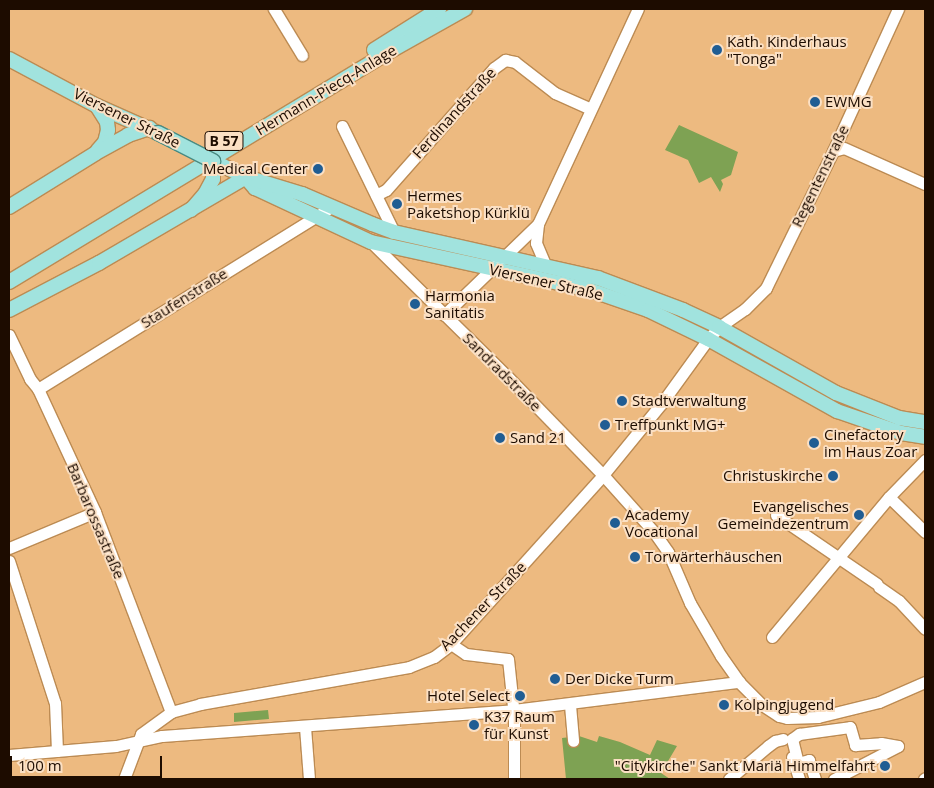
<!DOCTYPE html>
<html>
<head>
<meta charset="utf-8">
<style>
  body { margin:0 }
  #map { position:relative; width:934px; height:788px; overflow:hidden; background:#edba80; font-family:"Open Sans",sans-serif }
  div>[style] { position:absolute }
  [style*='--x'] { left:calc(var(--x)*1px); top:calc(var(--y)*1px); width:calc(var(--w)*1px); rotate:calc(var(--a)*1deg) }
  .green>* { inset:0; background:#7ea253 }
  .roads { filter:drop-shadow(1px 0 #bc8b53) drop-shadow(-1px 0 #bc8b53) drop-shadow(0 1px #bc8b53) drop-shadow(0 -1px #bc8b53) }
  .minor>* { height:11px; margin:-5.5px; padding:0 5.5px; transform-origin:5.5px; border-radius:5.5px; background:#fff }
  .major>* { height:14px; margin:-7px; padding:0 7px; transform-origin:7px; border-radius:7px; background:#a1e3de }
  .bridges { filter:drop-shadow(1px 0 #4a8b82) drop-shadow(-1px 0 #4a8b82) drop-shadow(0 1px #4a8b82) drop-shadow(0 -1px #4a8b82) }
  .major-bridge>* { height:14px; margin:-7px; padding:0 7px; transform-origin:7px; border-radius:7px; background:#a1e3de }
  .dots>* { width:14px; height:14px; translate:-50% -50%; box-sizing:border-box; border:2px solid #fbe0c4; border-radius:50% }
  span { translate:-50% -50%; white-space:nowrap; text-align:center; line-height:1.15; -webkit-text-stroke:4px #fbe0c4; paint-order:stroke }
  .shield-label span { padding:1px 4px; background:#fbe0c4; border:1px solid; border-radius:4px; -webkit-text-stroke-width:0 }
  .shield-label { font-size:14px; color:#1d0c00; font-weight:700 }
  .poi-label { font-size:15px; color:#1d0c00 }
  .left { translate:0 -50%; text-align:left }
  .right { translate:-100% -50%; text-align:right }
  .street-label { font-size:15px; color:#1d0c00 }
  .frame { position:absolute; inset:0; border:10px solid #1d0c00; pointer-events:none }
  .scale { position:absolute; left:10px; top:756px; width:152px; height:22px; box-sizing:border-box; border:2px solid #1d0c00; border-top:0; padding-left:6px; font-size:15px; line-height:18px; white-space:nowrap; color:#1d0c00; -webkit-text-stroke:4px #fbe0c4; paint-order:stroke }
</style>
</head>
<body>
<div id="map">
  <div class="green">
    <div style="clip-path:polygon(679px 125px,738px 152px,731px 175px,721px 180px,723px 184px,720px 192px,711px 177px,699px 183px,688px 160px,665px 150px)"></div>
    <div style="clip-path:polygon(268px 710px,269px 719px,234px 722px,234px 713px)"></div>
    <div style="clip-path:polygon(579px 736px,597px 742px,599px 736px,620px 742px,650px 755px,657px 740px,677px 746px,661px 773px,670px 779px,566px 779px,562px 738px)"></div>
  </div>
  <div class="roads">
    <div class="minor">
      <div style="--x:274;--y:9;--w:54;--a:58.7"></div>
      <div style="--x:342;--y:126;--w:118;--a:63.9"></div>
      <div style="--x:833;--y:151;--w:11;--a:-15"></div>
      <div style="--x:844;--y:148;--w:89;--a:24"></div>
      <div style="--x:376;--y:195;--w:11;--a:-27"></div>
      <div style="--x:386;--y:190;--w:163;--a:-48.5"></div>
      <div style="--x:494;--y:68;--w:14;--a:-36"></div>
      <div style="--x:505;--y:60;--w:10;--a:11"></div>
      <div style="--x:515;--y:62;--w:51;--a:37.8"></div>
      <div style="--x:555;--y:93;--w:39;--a:24"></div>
      <div style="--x:538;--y:224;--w:19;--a:96"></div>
      <div style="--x:536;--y:243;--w:23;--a:67"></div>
      <div style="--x:371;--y:242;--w:192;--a:44.6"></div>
      <div style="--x:508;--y:377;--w:136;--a:45.9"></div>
      <div style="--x:603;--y:475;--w:76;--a:48.2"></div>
      <div style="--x:654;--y:532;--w:24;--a:55"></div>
      <div style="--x:668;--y:552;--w:56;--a:66.7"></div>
      <div style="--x:690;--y:603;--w:61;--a:59.7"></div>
      <div style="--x:721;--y:656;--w:32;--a:55"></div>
      <div style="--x:739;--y:682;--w:33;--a:45"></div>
      <div style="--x:762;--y:705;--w:20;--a:33"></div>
      <div style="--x:779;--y:716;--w:8;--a:14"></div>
      <div style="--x:787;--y:718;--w:31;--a:-2"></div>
      <div style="--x:818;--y:717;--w:63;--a:-13.8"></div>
      <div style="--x:879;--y:702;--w:50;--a:-23.5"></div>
      <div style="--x:444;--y:315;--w:131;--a:-44.1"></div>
      <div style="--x:538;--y:224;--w:237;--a:-65.1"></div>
      <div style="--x:9;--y:335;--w:49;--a:64.5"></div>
      <div style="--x:30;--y:379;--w:13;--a:51"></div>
      <div style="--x:38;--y:389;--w:136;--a:65.1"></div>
      <div style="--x:95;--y:512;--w:214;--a:69.2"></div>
      <div style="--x:38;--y:389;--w:345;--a:-31.8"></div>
      <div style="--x:889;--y:497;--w:50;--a:44.2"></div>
      <div style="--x:776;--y:515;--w:122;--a:34.3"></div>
      <div style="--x:9;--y:548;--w:93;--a:-22.7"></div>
      <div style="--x:9;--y:561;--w:149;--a:72.1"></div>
      <div style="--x:55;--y:703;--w:48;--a:87.6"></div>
      <div style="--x:879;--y:587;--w:24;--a:35"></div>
      <div style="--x:899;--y:601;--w:38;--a:47"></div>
      <div style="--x:772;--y:637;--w:182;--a:-50.1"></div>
      <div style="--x:889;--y:497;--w:52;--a:-45.8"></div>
      <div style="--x:451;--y:644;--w:18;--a:34"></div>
      <div style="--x:466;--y:654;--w:42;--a:6.8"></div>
      <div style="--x:508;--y:659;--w:57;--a:84"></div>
      <div style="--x:514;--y:716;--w:63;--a:90"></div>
      <div style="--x:570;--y:705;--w:36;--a:85"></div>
      <div style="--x:305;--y:727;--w:52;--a:85.6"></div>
      <div style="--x:9;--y:755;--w:107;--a:-4.8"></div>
      <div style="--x:116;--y:746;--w:47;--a:-12.3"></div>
      <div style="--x:162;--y:736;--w:352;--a:-4.2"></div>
      <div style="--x:513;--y:710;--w:228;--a:-7.1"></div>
      <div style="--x:792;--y:757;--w:23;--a:72"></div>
      <div style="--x:124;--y:779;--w:48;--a:-69.3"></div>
      <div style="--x:141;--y:734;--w:37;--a:-36"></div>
      <div style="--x:171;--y:712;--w:30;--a:-15"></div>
      <div style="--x:200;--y:704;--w:212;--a:-10"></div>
      <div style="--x:409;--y:667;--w:27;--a:-22"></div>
      <div style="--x:434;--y:657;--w:21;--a:-37"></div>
      <div style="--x:451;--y:644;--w:227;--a:-48"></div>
      <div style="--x:603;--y:475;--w:92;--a:-50.8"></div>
      <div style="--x:661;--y:404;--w:80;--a:-54.1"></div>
      <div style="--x:708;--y:339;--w:16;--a:-47"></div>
      <div style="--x:719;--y:327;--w:32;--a:-35"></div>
      <div style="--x:745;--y:309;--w:30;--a:-45"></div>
      <div style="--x:766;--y:288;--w:153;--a:-63.9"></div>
      <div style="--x:833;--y:151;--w:156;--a:-65.4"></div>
      <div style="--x:729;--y:779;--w:51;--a:-40.2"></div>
      <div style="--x:768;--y:746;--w:9;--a:-36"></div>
      <div style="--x:775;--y:741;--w:8;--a:-14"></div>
      <div style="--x:815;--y:779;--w:20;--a:-108"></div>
      <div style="--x:809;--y:760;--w:11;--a:165"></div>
      <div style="--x:798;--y:763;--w:25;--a:-104"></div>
      <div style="--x:792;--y:739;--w:9;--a:-36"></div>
      <div style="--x:799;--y:734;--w:51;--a:-7.8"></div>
      <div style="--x:850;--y:727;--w:19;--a:74"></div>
      <div style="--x:855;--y:745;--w:26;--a:-4"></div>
      <div style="--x:881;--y:743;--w:17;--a:10"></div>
      <div style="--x:898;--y:746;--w:72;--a:152.7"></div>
      <div style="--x:924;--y:779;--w:1;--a:-45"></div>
    </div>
    <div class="major">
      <div style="--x:374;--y:50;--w:77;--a:-32.2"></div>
      <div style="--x:9;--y:59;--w:100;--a:28.1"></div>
      <div style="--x:97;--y:106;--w:67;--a:23.9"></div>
      <div style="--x:97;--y:106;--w:19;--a:58"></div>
      <div style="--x:107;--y:122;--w:8;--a:83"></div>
      <div style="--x:108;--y:130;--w:12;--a:104"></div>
      <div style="--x:105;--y:142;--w:11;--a:131"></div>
      <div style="--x:248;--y:180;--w:11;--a:49"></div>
      <div style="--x:255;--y:188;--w:128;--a:25"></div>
      <div style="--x:371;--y:242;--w:221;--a:12.3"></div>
      <div style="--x:587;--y:289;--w:65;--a:19"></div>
      <div style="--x:648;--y:310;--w:67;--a:25.8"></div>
      <div style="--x:708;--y:339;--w:148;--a:29.2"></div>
      <div style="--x:837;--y:411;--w:68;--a:19"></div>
      <div style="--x:901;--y:433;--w:24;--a:9"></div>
      <div style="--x:9;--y:207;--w:102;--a:-31.8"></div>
      <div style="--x:96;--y:153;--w:37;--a:-29"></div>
      <div style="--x:128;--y:135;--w:23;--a:-18"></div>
      <div style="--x:191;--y:210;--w:21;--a:-49"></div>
      <div style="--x:205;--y:194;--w:17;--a:-62"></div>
      <div style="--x:213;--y:179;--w:18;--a:-90"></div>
      <div style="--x:213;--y:161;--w:37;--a:26"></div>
      <div style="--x:246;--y:177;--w:59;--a:16.9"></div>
      <div style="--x:302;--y:194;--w:76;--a:23.2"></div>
      <div style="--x:372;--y:224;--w:23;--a:20"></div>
      <div style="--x:394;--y:232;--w:209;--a:12.7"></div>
      <div style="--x:598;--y:278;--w:91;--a:20.6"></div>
      <div style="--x:683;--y:310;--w:40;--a:25"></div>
      <div style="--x:719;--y:327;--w:134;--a:29.4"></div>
      <div style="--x:836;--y:393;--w:68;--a:21.6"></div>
      <div style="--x:899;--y:418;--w:26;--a:9"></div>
      <div style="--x:9;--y:282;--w:440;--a:-31.2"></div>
      <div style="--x:385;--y:54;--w:92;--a:-29.4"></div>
      <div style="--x:9;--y:310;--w:102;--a:-27.6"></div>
      <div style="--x:99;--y:263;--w:170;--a:-30.3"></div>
    </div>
  </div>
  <div class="bridges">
    <div class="major-bridge">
      <div style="--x:158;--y:133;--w:62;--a:27"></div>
    </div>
  </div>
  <div class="dots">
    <div style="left:717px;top:50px;background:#205d93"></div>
    <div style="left:815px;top:102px;background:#205d93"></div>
    <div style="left:318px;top:169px;background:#205d93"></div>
    <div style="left:397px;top:204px;background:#205d93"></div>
    <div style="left:415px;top:304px;background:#205d93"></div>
    <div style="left:622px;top:401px;background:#205d93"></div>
    <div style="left:605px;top:425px;background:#205d93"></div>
    <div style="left:500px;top:438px;background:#205d93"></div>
    <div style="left:814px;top:443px;background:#205d93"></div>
    <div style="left:833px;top:476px;background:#205d93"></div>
    <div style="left:859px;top:515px;background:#205d93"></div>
    <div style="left:615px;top:523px;background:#205d93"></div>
    <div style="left:635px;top:557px;background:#205d93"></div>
    <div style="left:555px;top:679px;background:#205d93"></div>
    <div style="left:520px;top:696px;background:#205d93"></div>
    <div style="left:724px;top:705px;background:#205d93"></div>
    <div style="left:474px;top:725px;background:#205d93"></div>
    <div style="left:885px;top:766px;background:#205d93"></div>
  </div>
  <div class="shield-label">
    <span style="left:224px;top:141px">B 57</span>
  </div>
  <div class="poi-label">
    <span class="left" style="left:727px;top:50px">Kath. Kinderhaus<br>"Tonga"</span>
    <span class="left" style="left:825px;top:102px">EWMG</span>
    <span class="right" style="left:308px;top:169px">Medical Center</span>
    <span class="left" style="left:407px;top:204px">Hermes<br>Paketshop Kürklü</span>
    <span class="left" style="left:425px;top:304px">Harmonia<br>Sanitatis</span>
    <span class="left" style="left:632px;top:401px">Stadtverwaltung</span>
    <span class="left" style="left:615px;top:425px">Treffpunkt MG+</span>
    <span class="left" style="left:824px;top:443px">Cinefactory<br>im Haus Zoar</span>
    <span class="left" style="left:510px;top:438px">Sand 21</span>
    <span class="right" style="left:823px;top:476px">Christuskirche</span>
    <span class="right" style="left:849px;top:515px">Evangelisches<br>Gemeindezentrum</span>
    <span class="left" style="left:625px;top:523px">Academy<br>Vocational</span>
    <span class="left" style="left:645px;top:557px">Torwärterhäuschen</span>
    <span class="left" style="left:565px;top:679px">Der Dicke Turm</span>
    <span class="right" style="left:510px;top:696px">Hotel Select</span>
    <span class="left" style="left:734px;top:705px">Kolpingjugend</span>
    <span class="left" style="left:484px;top:725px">K37 Raum<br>für Kunst</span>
    <span class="right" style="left:875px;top:766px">"Citykirche" Sankt Mariä Himmelfahrt</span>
  </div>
  <div class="street-label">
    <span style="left:326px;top:90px;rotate:-31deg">Hermann-Piecq-Anlage</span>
    <span style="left:454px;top:113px;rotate:-48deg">Ferdinandstraße</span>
    <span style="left:127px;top:118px;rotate:26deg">Viersener Straße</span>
    <span style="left:820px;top:176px;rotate:-64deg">Regentenstraße</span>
    <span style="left:546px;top:282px;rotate:13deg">Viersener Straße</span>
    <span style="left:184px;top:298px;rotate:-32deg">Staufenstraße</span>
    <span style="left:502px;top:372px;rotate:45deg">Sandradstraße</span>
    <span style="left:96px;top:521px;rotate:67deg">Barbarossastraße</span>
    <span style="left:483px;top:606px;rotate:-46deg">Aachener Straße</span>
  </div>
  <div class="frame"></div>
  <div class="scale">100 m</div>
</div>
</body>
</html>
